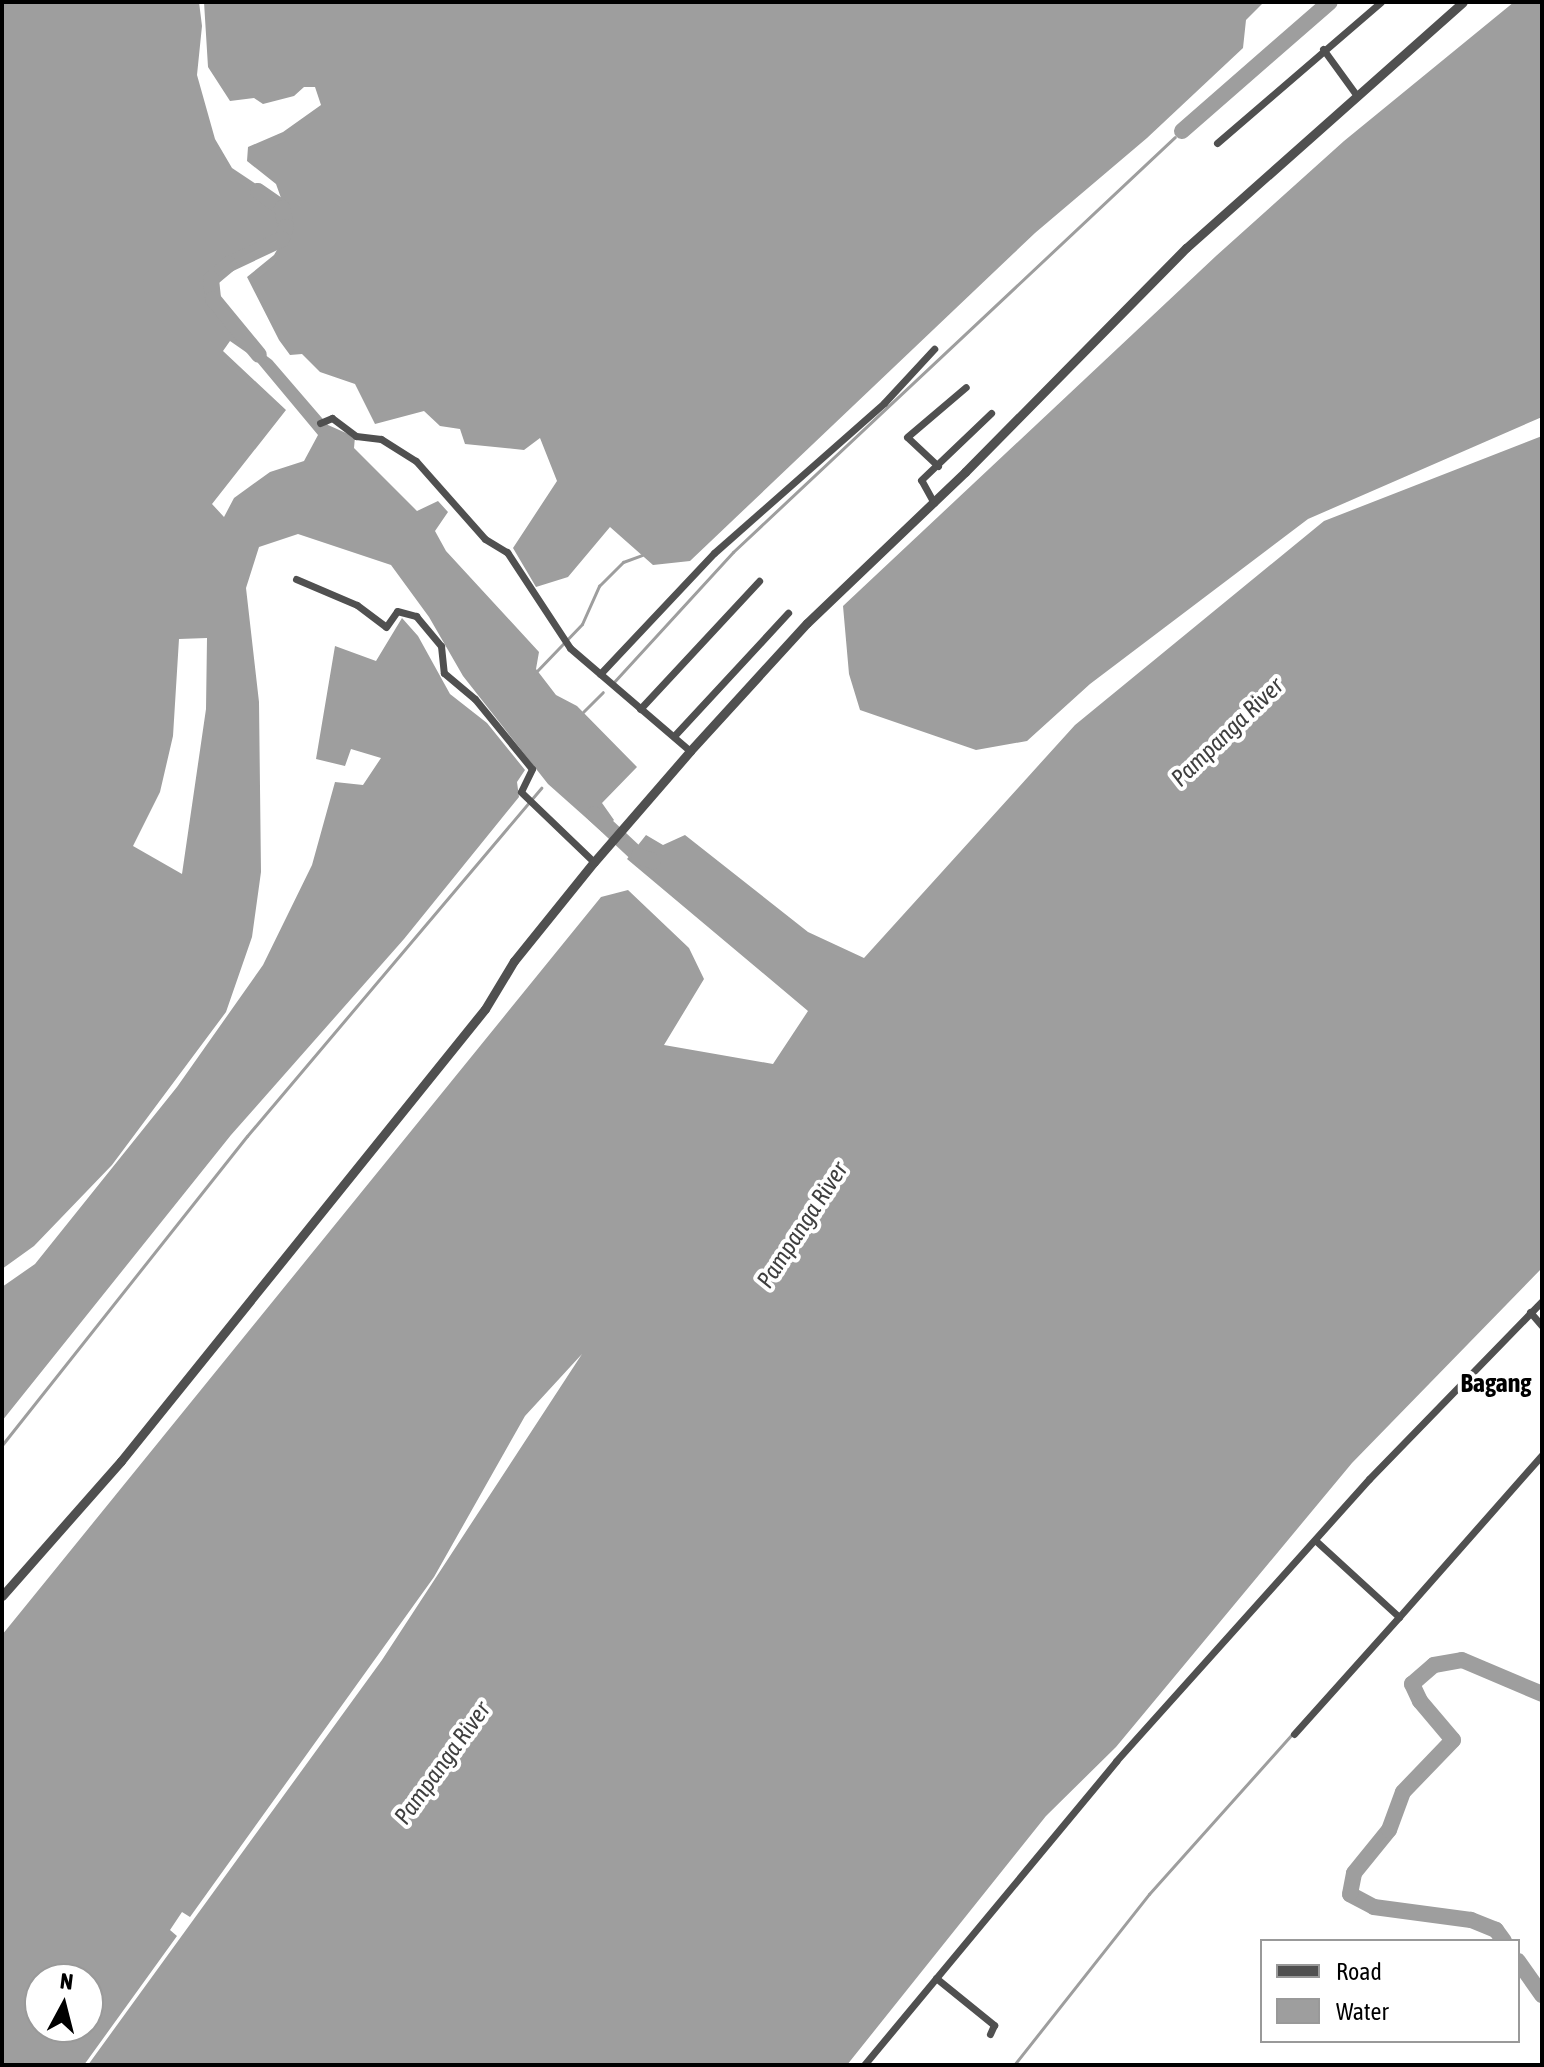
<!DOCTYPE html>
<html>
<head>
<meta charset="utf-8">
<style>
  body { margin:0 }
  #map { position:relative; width:1544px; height:2067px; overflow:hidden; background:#fff; font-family:"Asap Condensed",sans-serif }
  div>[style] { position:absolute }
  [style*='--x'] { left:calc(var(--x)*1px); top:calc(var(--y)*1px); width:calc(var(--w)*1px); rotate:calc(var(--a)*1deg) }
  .water>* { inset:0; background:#9e9e9e }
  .stream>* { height:3px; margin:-1.5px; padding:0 1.5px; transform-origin:1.5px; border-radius:1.5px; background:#9e9e9e }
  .river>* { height:16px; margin:-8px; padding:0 8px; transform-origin:8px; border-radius:8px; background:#9e9e9e }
  .minor>* { height:7px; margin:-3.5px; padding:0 3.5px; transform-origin:3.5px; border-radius:3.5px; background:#505050 }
  .tertiary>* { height:9px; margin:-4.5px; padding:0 4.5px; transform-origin:4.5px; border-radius:4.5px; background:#505050 }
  span { translate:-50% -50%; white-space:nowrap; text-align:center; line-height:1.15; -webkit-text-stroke:8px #fff; paint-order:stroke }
  .water-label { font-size:24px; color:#3f3f3f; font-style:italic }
  .quarter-label { font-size:26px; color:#000; font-weight:700 }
  .frame { position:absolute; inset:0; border:4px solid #000; pointer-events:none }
  .legend { position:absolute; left:1260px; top:1939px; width:260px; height:104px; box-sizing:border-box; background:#fff; border:2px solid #999; margin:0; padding:10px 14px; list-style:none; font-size:24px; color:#000 }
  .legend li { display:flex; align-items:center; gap:16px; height:40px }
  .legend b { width:40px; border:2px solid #999 }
  .north { position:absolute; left:24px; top:1963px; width:80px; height:80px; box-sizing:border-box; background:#fff; border:2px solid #999; border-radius:50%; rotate:7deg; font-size:22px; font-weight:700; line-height:32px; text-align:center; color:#000 }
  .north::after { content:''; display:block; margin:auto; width:28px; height:36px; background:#000; clip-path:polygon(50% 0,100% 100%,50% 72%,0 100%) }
</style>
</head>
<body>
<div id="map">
  <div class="water">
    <div style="clip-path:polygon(evenodd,2px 2px,199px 2px,202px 26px,197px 75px,215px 139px,232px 168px,265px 190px,285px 217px,280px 241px,208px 275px,208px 298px,232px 330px,272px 360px,328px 425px,355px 437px,354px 448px,417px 511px,438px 501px,448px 512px,435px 531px,446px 551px,539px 652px,536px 669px,556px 695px,577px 706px,637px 767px,602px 803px,614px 820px,602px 832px,548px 784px,463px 676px,429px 617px,391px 565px,298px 534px,259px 547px,246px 588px,259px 702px,261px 872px,252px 937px,226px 1012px,112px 1165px,34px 1246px,2px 1269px,2px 2px,230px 341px,253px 357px,318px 435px,304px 461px,270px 472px,234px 498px,224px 517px,212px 504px,286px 410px,223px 351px,230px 341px,2px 2px,207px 638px,206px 709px,182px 874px,133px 846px,160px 792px,173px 736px,179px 639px,207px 638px)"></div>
    <div style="clip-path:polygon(204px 2px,1264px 2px,1246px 20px,1243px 48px,1147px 138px,1035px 233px,690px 561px,653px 565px,610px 527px,568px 577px,536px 587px,513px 548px,557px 481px,540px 438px,524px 450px,465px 444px,460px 429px,440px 426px,424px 411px,375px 424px,355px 384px,320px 372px,302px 354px,290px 355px,279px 340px,247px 277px,274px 255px,291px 226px,276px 184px,247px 161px,248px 147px,283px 132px,321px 105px,315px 87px,304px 87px,294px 96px,263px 104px,254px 98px,230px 101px,208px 67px)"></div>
    <div style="clip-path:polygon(1514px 2px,1542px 2px,1542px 417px,1308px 519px,1090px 684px,1027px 741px,976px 750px,860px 710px,849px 674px,843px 606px,1216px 256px,1344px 141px)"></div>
    <div style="clip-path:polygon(evenodd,1542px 436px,1542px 1268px,1352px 1463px,1116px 1747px,1046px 1816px,847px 2065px,88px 2065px,382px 1660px,582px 1354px,525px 1416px,434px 1577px,190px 1917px,182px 1912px,170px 1930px,177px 1936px,84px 2065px,2px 2065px,2px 1635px,601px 897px,628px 890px,689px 948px,704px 979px,664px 1045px,773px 1064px,808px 1011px,627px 859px,646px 835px,663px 845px,685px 835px,808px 932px,864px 958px,1075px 725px,1324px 521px,1542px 436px,40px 1979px,88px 1979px,88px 2027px,40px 2027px,40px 1979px)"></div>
    <div style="clip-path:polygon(402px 618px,418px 636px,450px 694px,487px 723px,525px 770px,517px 782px,519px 797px,404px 939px,231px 1135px,2px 1421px,2px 1287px,35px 1264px,177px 1087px,263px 965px,312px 865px,335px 782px,363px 785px,381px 758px,351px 749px,345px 766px,316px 759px,335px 646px,376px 661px)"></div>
  </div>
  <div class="stream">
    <div style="--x:535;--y:673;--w:68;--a:-46.2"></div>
    <div style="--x:582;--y:624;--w:42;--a:-65.9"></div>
    <div style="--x:599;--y:586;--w:34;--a:-45"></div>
    <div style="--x:623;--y:562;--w:20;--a:-20"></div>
    <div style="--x:613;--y:683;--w:178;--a:-47.5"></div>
    <div style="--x:733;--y:552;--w:606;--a:-43.2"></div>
    <div style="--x:583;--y:712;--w:28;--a:-45"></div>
    <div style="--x:2;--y:1445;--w:394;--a:-51.6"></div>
    <div style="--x:247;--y:1136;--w:456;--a:-49.8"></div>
    <div style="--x:1014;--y:2065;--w:218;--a:-51.7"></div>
    <div style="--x:1149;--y:1894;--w:215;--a:-48.2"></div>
  </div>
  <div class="river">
    <div style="--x:1182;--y:131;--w:196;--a:-41.1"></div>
    <div style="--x:258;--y:191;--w:29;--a:35"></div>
    <div style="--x:282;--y:208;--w:19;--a:78"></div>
    <div style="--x:286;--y:227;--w:13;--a:108"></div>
    <div style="--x:282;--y:239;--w:59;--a:154.7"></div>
    <div style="--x:229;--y:264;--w:23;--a:140"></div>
    <div style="--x:211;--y:279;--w:20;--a:84"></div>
    <div style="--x:213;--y:299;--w:72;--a:50.6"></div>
    <div style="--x:594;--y:814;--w:62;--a:43"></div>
    <div style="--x:639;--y:856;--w:15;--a:20"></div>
    <div style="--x:1504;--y:1941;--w:14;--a:-126"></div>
    <div style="--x:1496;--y:1930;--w:27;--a:-158"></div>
    <div style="--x:1471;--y:1920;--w:98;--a:-172.4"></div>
    <div style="--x:1374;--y:1907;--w:27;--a:-152"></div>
    <div style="--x:1350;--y:1894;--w:21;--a:-79"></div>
    <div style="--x:1354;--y:1873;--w:55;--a:-50.9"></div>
    <div style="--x:1389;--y:1830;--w:40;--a:-69.8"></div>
    <div style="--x:1403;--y:1792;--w:72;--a:-46.1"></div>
    <div style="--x:1453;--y:1740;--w:51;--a:-130.2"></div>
    <div style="--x:1420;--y:1701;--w:19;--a:-115"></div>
    <div style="--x:1412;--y:1684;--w:29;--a:-41"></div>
    <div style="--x:1434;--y:1665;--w:28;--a:-10"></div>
    <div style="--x:1462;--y:1660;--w:87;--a:23"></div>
    <div style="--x:1518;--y:1961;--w:42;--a:54.8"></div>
  </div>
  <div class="minor">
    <div style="--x:1323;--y:49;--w:54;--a:54"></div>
    <div style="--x:1217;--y:143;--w:216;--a:-40.7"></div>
    <div style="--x:320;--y:423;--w:13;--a:-23"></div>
    <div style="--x:332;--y:418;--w:30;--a:37"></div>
    <div style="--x:356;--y:436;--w:25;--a:7"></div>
    <div style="--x:381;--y:439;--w:41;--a:32.2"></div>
    <div style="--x:416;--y:461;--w:104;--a:48.5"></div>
    <div style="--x:485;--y:539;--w:26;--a:31"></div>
    <div style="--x:507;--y:552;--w:115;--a:56.7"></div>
    <div style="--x:570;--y:648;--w:158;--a:40.6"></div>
    <div style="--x:938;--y:466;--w:42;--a:-136.9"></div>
    <div style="--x:907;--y:437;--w:77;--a:-40.3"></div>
    <div style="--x:934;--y:503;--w:26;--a:-119"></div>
    <div style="--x:921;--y:480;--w:97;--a:-43.7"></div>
    <div style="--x:296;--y:579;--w:66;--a:23.1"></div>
    <div style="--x:357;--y:605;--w:36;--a:37"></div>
    <div style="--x:386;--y:627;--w:19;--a:-55"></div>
    <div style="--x:397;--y:611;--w:20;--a:15"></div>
    <div style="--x:416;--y:616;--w:39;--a:50"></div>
    <div style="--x:441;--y:646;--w:27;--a:84"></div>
    <div style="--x:444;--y:673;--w:40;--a:40"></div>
    <div style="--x:475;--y:699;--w:90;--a:50.8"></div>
    <div style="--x:532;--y:769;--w:25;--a:116"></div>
    <div style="--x:521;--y:792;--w:101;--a:43.8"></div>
    <div style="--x:600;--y:674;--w:166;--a:-46.7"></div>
    <div style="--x:714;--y:553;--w:227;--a:-41.4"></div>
    <div style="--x:884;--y:403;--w:74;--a:-47.2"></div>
    <div style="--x:640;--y:709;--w:175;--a:-47.1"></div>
    <div style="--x:674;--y:736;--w:168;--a:-47.2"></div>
    <div style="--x:1530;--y:1312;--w:18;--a:49"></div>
    <div style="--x:1315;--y:1540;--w:114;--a:42.5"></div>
    <div style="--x:1399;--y:1617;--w:216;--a:-48.6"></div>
    <div style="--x:1294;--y:1734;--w:157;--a:-48.1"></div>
    <div style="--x:936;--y:1978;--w:75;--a:39"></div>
    <div style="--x:994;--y:2025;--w:10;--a:114"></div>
    <div style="--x:864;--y:2065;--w:395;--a:-50.3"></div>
    <div style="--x:1116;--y:1761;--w:379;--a:-48.1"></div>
    <div style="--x:1369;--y:1479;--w:248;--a:-45.8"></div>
  </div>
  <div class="tertiary">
    <div style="--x:2;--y:1596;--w:180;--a:-48.6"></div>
    <div style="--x:121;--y:1461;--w:580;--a:-51.16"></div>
    <div style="--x:485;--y:1009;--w:56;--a:-58.9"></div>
    <div style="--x:514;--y:961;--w:127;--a:-51.1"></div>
    <div style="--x:594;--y:862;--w:147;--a:-49.1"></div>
    <div style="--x:690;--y:751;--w:173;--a:-47.6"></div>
    <div style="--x:807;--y:623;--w:219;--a:-43.7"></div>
    <div style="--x:965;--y:472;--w:315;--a:-45.4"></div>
    <div style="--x:1186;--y:248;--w:370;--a:-41.6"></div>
  </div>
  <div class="water-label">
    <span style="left:1227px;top:732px;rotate:-44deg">Pampanga River</span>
    <span style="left:802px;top:1225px;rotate:-57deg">Pampanga River</span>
    <span style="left:442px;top:1763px;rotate:-54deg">Pampanga River</span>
  </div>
  <div class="quarter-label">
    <span style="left:1496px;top:1384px">Bagang</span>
  </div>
  <div class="frame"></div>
  <ul class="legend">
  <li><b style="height:10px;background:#505050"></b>Road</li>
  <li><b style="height:22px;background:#9e9e9e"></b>Water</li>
  </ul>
  <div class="north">N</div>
</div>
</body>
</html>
